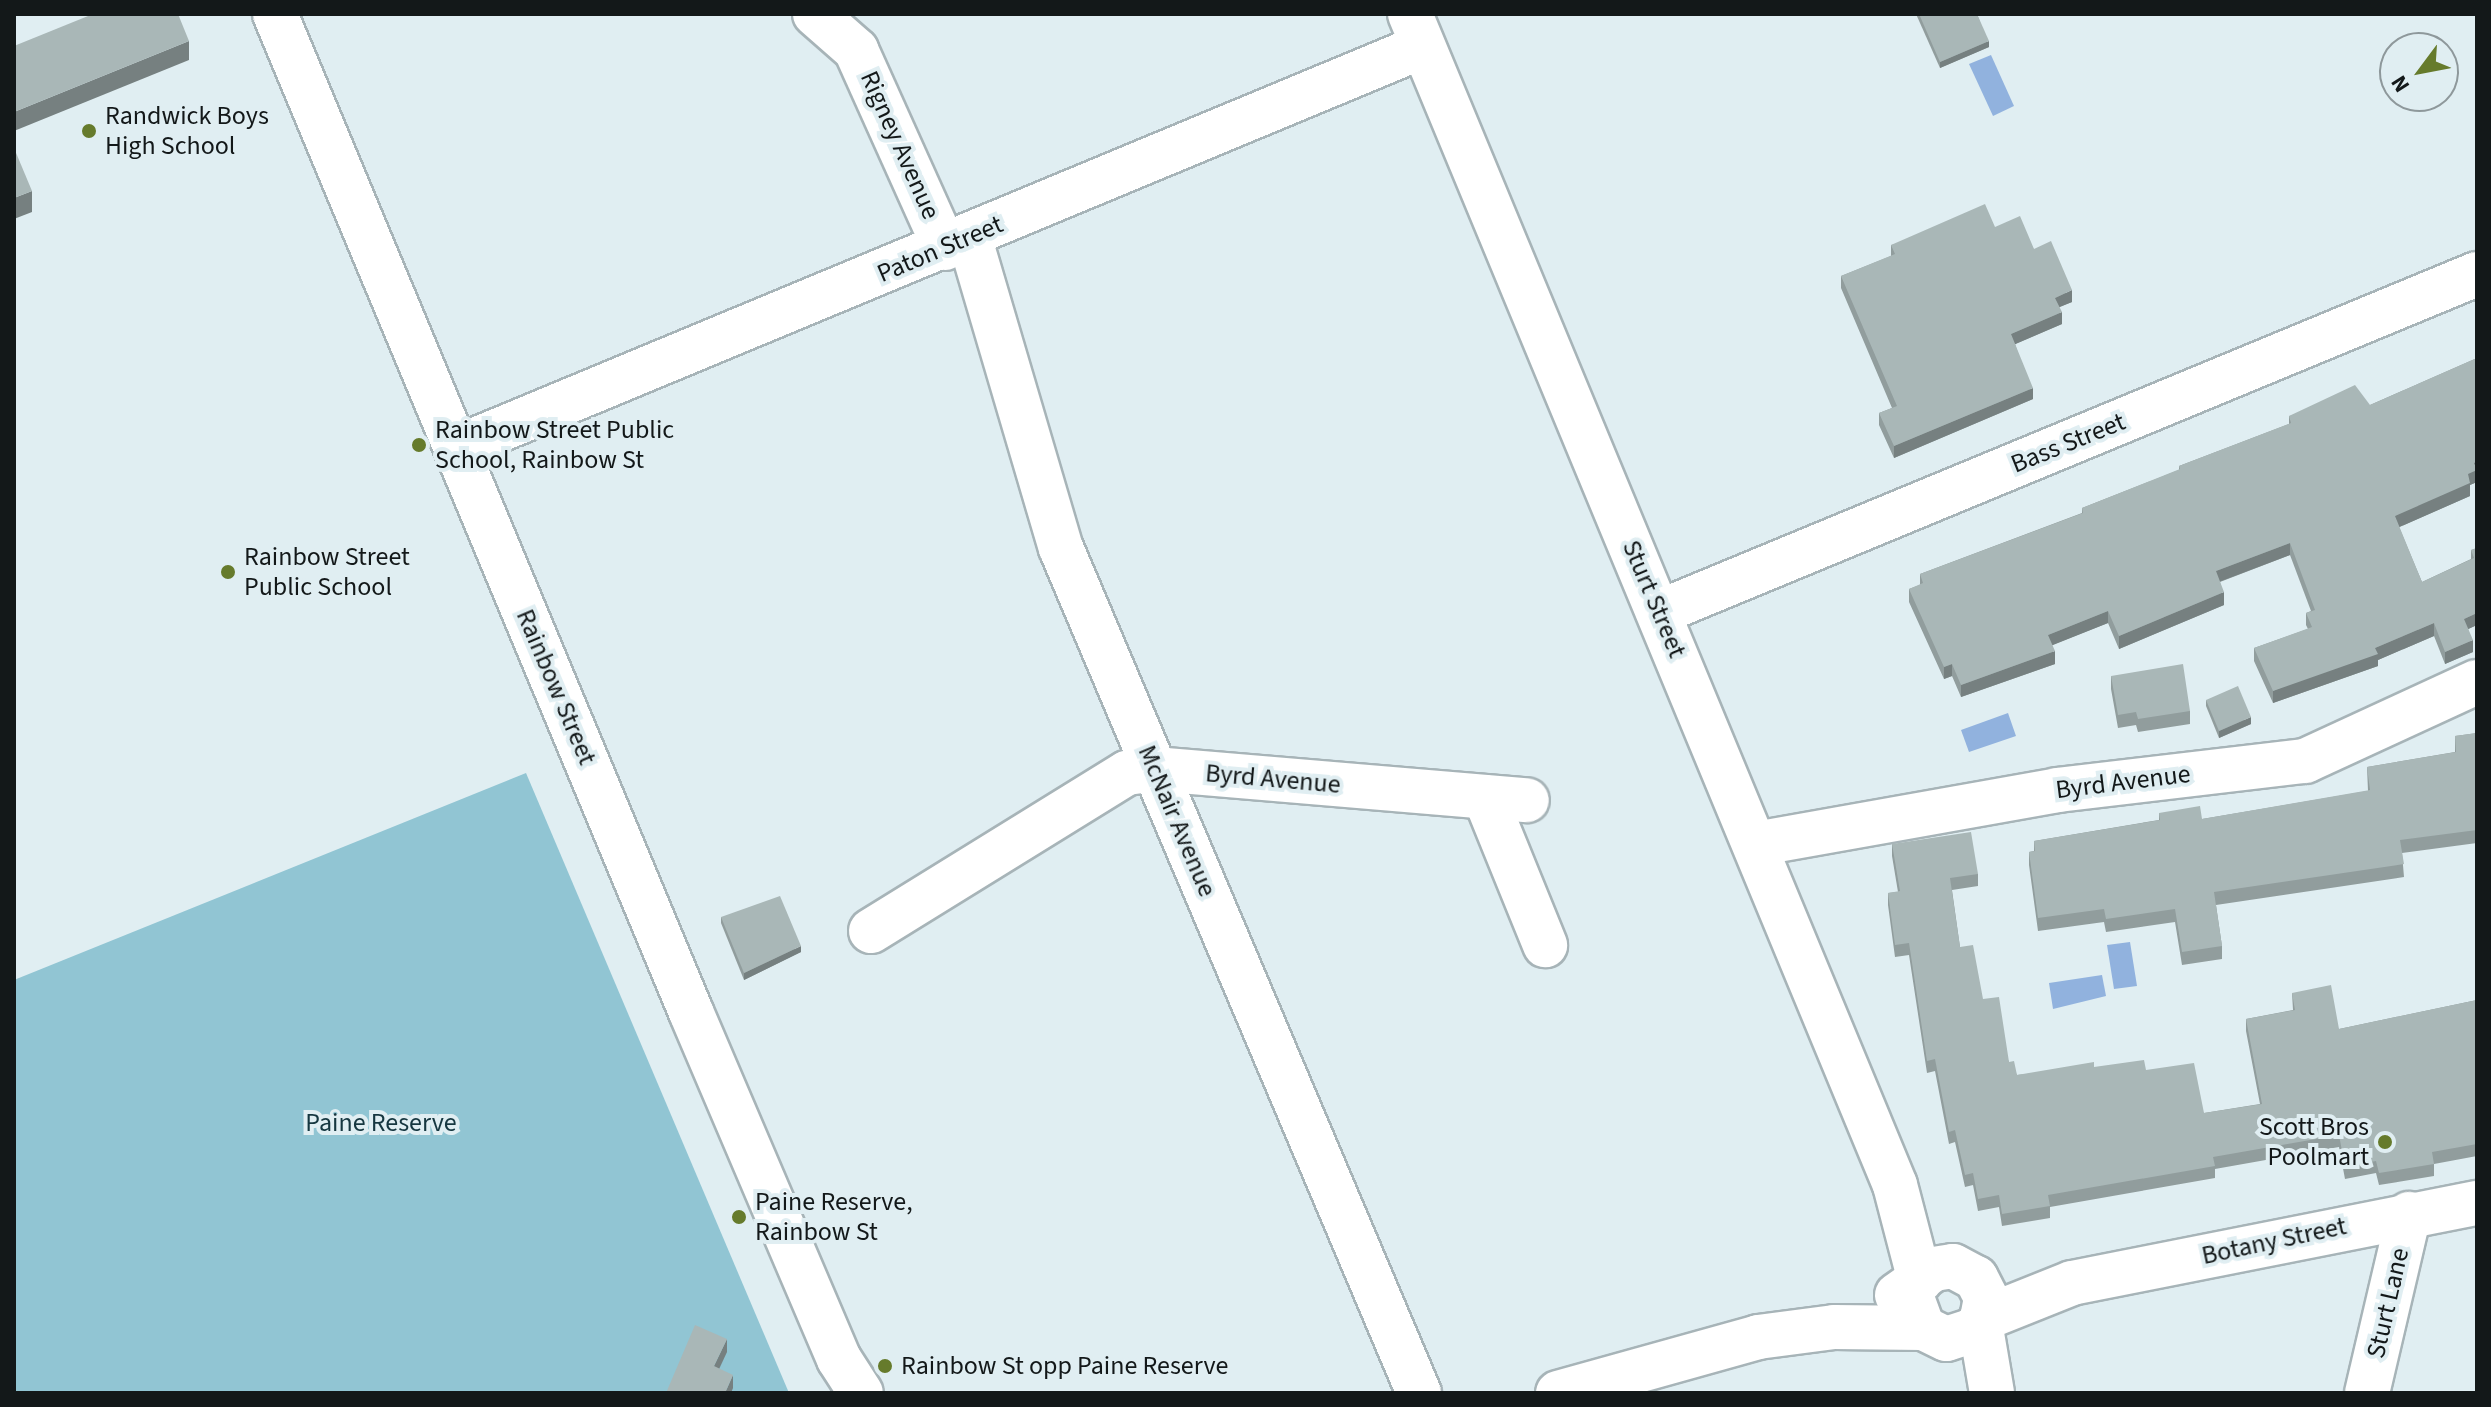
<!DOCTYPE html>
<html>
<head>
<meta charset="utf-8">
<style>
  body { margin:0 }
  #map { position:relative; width:2491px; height:1407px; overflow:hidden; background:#e0eef2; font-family:"Source Sans 3",sans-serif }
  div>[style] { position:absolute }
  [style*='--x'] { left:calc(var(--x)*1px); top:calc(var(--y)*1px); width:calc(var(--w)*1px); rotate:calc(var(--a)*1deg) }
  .green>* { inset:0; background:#91c5d3 }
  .water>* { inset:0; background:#91b2de }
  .roads { filter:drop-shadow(2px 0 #a7b4b8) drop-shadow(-2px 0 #a7b4b8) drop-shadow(0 2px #a7b4b8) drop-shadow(0 -2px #a7b4b8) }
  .minor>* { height:44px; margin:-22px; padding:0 22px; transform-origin:22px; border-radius:22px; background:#fff }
  .major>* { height:44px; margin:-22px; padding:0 22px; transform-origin:22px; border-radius:22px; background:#fff }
  .wall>* { inset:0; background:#919d9d }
  .shaded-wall>* { inset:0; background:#768080 }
  .building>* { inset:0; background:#a9b7b7 }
  .dots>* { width:22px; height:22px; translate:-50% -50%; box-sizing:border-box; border:4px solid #e0eef2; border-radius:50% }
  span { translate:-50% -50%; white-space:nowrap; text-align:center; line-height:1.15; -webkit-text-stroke:8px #e0eef2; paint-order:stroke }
  .poi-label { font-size:26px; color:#131819 }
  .left { translate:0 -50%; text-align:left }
  .right { translate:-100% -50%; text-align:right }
  .street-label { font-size:26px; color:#131819 }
  .park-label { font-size:26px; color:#163740 }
  .frame { position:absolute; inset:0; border:16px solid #131819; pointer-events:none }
  .north { position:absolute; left:2379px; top:32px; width:80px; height:80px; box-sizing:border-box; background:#e0eef2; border:2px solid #8e989b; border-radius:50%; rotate:238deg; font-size:22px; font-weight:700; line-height:32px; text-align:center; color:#131819 }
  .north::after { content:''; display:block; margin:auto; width:28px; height:36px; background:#667b2c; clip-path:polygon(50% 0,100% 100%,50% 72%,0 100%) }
</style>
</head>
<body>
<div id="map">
  <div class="green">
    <div style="clip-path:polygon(526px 773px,789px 1393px,14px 1393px,14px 980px)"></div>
  </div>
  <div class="water">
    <div style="clip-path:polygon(1991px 55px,2014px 106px,1993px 116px,1969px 64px)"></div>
    <div style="clip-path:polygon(2008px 713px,2016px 736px,1969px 752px,1961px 730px)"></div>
    <div style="clip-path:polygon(2130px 942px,2137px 986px,2114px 989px,2107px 945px)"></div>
    <div style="clip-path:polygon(2102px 975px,2106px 996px,2053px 1009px,2049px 983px)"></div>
  </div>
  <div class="roads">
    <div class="minor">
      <div style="--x:815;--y:14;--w:55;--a:41.3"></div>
      <div style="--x:856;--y:50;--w:217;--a:65.8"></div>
      <div style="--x:1410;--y:14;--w:1267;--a:67.5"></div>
      <div style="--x:1895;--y:1185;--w:99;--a:75.4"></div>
      <div style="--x:969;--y:236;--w:325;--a:73.6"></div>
      <div style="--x:1061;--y:548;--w:918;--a:67.04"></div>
      <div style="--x:456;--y:448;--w:1047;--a:-22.57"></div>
      <div style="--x:1660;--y:612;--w:884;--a:-22.48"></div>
      <div style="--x:1485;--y:797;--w:160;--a:67.9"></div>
      <div style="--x:1755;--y:844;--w:307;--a:-10.1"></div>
      <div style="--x:2057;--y:790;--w:250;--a:-6.7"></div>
      <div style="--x:2305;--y:761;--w:189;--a:-24.7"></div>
      <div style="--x:871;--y:931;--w:301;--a:-31.7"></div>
      <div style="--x:1127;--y:773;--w:28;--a:-8"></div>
      <div style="--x:1155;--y:769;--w:373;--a:4.8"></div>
      <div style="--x:1897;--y:1295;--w:45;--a:-35.1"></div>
      <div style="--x:1934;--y:1269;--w:19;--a:-9"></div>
      <div style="--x:1953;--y:1266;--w:26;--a:28"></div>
      <div style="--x:1976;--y:1278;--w:22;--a:63"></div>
      <div style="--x:1986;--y:1298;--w:21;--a:101"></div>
      <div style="--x:1982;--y:1319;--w:14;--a:126"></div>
      <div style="--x:1974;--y:1330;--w:29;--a:162"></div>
      <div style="--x:1946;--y:1339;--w:25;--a:-154"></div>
      <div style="--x:1923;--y:1328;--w:29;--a:-110"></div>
      <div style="--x:1982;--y:1319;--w:97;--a:-21.8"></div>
      <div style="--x:2072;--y:1283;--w:413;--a:-11.2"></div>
      <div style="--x:1980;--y:1322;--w:72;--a:80.4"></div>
      <div style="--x:1558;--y:1393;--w:208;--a:-15.6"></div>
      <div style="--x:1758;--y:1337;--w:77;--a:-7.5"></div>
      <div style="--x:1834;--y:1327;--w:89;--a:0.6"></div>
      <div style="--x:2367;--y:1393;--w:184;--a:-76.8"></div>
    </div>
    <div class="major">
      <div style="--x:275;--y:14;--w:1081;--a:67.37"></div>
      <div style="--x:691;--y:1012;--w:377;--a:66.9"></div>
      <div style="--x:839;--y:1359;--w:40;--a:57.1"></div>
    </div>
  </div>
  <div class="wall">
    <div style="clip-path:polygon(1916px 14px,1977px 14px,1989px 47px,1940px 68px)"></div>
    <div style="clip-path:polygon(1995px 227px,2034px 249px,2072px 302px,2059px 307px,2062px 324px,2015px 344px,2033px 399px,1894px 458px,1879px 425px,1879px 413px,1892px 408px,1841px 288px,1841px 276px,1891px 256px,1891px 245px)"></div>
    <div style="clip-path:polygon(2477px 358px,2477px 482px,2470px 485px,2470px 496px,2399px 527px,2422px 582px,2471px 559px,2471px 550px,2477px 548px,2477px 625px,2468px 629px,2473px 652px,2445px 664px,2434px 636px,2378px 660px,2378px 666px,2273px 703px,2254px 661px,2254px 648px,2308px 629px,2306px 625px,2306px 613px,2311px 611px,2290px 555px,2220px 582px,2224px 605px,2119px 649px,2108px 623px,2052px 645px,2055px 664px,1961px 697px,1952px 676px,1944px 679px,1909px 602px,1909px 589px,1920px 585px,1920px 574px,2082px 513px,2082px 508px,2179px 470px,2179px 466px,2289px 424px,2289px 416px,2370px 405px)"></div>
    <div style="clip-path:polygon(2111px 676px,2190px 711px,2190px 724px,2138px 732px,2136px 725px,2118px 728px,2111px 689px)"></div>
    <div style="clip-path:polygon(2206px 700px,2251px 724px,2219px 738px,2206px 706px)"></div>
    <div style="clip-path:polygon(2477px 733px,2477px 843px,2402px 853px,2404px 877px,2216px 905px,2222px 946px,2222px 959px,2182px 965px,2175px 922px,2106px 932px,2104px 922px,2038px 931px,2029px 865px,2029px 852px,2034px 851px,2034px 841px,2159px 820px,2159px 813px,2202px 819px,2368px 791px,2367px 767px,2455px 752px,2455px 736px)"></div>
    <div style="clip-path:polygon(1892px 844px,1978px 874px,1978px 886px,1952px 890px,1960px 947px,2009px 1062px,2017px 1075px,2094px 1067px,2146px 1070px,2204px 1113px,2260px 1104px,2246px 1031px,2246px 1019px,2293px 1010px,2292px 993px,2339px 1029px,2477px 1000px,2477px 1156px,2434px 1164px,2434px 1176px,2379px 1185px,2376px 1173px,2345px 1179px,2339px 1147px,2215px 1169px,2215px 1178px,2050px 1207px,2050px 1218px,2002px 1226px,1999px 1207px,1978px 1211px,1973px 1185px,1965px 1187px,1955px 1142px,1949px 1144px,1935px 1071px,1927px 1073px,1909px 955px,1895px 957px,1888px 905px,1888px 893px,1898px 892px,1892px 856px)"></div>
    <div style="clip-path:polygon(721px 917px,801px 952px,744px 980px,721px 923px)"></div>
  </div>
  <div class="shaded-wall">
    <div style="clip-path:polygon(189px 41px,189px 60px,14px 131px,14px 112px)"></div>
    <div style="clip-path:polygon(1989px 41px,1989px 47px,1940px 68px,1940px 62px)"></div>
    <div style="clip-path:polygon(32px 191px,32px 212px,14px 219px,14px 198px)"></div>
    <div style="clip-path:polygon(2072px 290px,2072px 302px,2055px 309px,2055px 298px)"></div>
    <div style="clip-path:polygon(2062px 312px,2062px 324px,2011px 346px,2011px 334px)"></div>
    <div style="clip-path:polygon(2033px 388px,2033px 399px,1894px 458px,1894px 446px)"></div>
    <div style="clip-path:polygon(2477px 461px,2477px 482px,2470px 485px,2470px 496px,2395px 529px,2395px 516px,2468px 474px,2474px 463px)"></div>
    <div style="clip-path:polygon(2290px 543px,2290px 555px,2216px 583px,2216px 571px)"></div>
    <div style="clip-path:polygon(2224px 592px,2224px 605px,2119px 649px,2119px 636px)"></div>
    <div style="clip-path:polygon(2108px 611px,2108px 623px,2048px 647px,2048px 635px)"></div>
    <div style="clip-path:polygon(2477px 613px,2477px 625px,2464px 631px,2464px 619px)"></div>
    <div style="clip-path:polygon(2434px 623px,2434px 636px,2378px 660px,2378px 666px,2273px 703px,2273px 691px)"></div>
    <div style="clip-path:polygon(2473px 640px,2473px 652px,2445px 664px,2445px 652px)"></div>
    <div style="clip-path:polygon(2055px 651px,2055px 664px,1961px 697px,1961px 685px)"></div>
    <div style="clip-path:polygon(1952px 664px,1952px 676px,1944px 679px,1944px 667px)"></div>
    <div style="clip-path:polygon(2251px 717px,2251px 724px,2219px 738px,2219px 731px)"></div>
    <div style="clip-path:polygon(801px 946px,801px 952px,744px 980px,744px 973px)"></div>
    <div style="clip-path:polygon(727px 1339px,727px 1352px,714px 1380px,714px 1366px)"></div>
    <div style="clip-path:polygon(733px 1375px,733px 1388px,731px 1393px,725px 1393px)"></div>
  </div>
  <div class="building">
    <div style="clip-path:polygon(93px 14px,178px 14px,189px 41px,14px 112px,14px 46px)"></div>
    <div style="clip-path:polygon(1919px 14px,1977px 14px,1989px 41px,1940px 62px)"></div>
    <div style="clip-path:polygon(14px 148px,32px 191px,14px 198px)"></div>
    <div style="clip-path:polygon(1985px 204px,1995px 227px,2020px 216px,2034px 249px,2051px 241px,2072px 290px,2055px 298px,2062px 312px,2011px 334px,2033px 388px,1894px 446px,1879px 413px,1897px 406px,1841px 276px,1895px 254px,1891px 245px)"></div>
    <div style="clip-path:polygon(2477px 358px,2477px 461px,2474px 463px,2477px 470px,2468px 474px,2470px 483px,2395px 516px,2422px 582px,2474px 558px,2471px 550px,2477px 548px,2477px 613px,2464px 619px,2473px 640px,2445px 652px,2434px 623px,2375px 648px,2378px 654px,2273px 691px,2254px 648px,2312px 627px,2306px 613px,2315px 610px,2290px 543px,2216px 571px,2224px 592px,2119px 636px,2108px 611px,2048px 635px,2055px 651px,1961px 685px,1952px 664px,1944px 667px,1909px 589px,1923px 583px,1920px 574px,2083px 513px,2082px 508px,2180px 469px,2179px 466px,2291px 423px,2289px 416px,2355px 385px,2370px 405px)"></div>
    <div style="clip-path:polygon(2183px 664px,2190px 711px,2138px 719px,2136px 712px,2118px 715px,2111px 676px)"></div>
    <div style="clip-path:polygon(2238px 686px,2251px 717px,2219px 731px,2206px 700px)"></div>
    <div style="clip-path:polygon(2477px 733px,2477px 830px,2400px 840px,2404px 864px,2214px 892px,2222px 946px,2182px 952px,2175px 909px,2106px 919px,2104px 909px,2038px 918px,2029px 852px,2035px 851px,2034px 841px,2160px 820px,2159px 813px,2200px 806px,2202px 819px,2370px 790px,2367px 767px,2456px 752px,2455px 736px)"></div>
    <div style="clip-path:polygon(1971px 832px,1978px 874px,1950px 878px,1960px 947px,1973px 945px,1983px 999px,1999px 997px,2009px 1062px,2014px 1061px,2017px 1075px,2094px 1062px,2094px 1067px,2144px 1060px,2146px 1070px,2194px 1063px,2204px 1113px,2262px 1104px,2246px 1019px,2295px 1010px,2292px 993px,2331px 985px,2339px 1029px,2477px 1000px,2477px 1144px,2432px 1152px,2434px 1164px,2379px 1173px,2376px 1161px,2345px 1167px,2339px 1135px,2213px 1157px,2215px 1166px,2048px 1195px,2050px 1206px,2002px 1214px,1999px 1195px,1978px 1199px,1973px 1173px,1965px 1175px,1955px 1130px,1949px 1132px,1935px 1059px,1927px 1061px,1909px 943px,1895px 945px,1888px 893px,1900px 891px,1892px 844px)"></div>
    <div style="clip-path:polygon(780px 896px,801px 946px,744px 973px,721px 917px)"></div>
    <div style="clip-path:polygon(695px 1325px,727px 1339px,714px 1366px,733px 1375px,725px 1393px,666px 1393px)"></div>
  </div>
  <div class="dots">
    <div style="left:89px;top:131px;background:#667b2c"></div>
    <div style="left:419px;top:445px;background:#667b2c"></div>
    <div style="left:228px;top:572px;background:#667b2c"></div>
    <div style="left:2385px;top:1142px;background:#667b2c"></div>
    <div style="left:739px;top:1217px;background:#667b2c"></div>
    <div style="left:885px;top:1366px;background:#667b2c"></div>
  </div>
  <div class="poi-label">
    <span class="left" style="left:105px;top:131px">Randwick Boys<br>High School</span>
    <span class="left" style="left:435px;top:445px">Rainbow Street Public<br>School, Rainbow St</span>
    <span class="left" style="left:244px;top:572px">Rainbow Street<br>Public School</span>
    <span class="right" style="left:2369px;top:1142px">Scott Bros<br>Poolmart</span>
    <span class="left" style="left:755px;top:1217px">Paine Reserve,<br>Rainbow St</span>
    <span class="left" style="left:901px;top:1366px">Rainbow St opp Paine Reserve</span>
  </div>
  <div class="street-label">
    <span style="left:900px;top:145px;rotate:66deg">Rigney Avenue</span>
    <span style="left:940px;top:249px;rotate:-23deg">Paton Street</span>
    <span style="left:2068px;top:443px;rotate:-22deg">Bass Street</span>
    <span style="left:1654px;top:599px;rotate:67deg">Sturt Street</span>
    <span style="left:556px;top:687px;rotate:67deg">Rainbow Street</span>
    <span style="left:1273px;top:779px;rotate:5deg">Byrd Avenue</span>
    <span style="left:2123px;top:782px;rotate:-7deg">Byrd Avenue</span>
    <span style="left:1177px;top:821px;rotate:67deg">McNair Avenue</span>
    <span style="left:2274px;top:1241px;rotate:-12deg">Botany Street</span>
    <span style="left:2388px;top:1303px;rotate:-77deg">Sturt Lane</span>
  </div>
  <div class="park-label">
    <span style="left:381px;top:1123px">Paine Reserve</span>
  </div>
  <div class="frame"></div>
  <div class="north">N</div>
</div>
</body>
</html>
